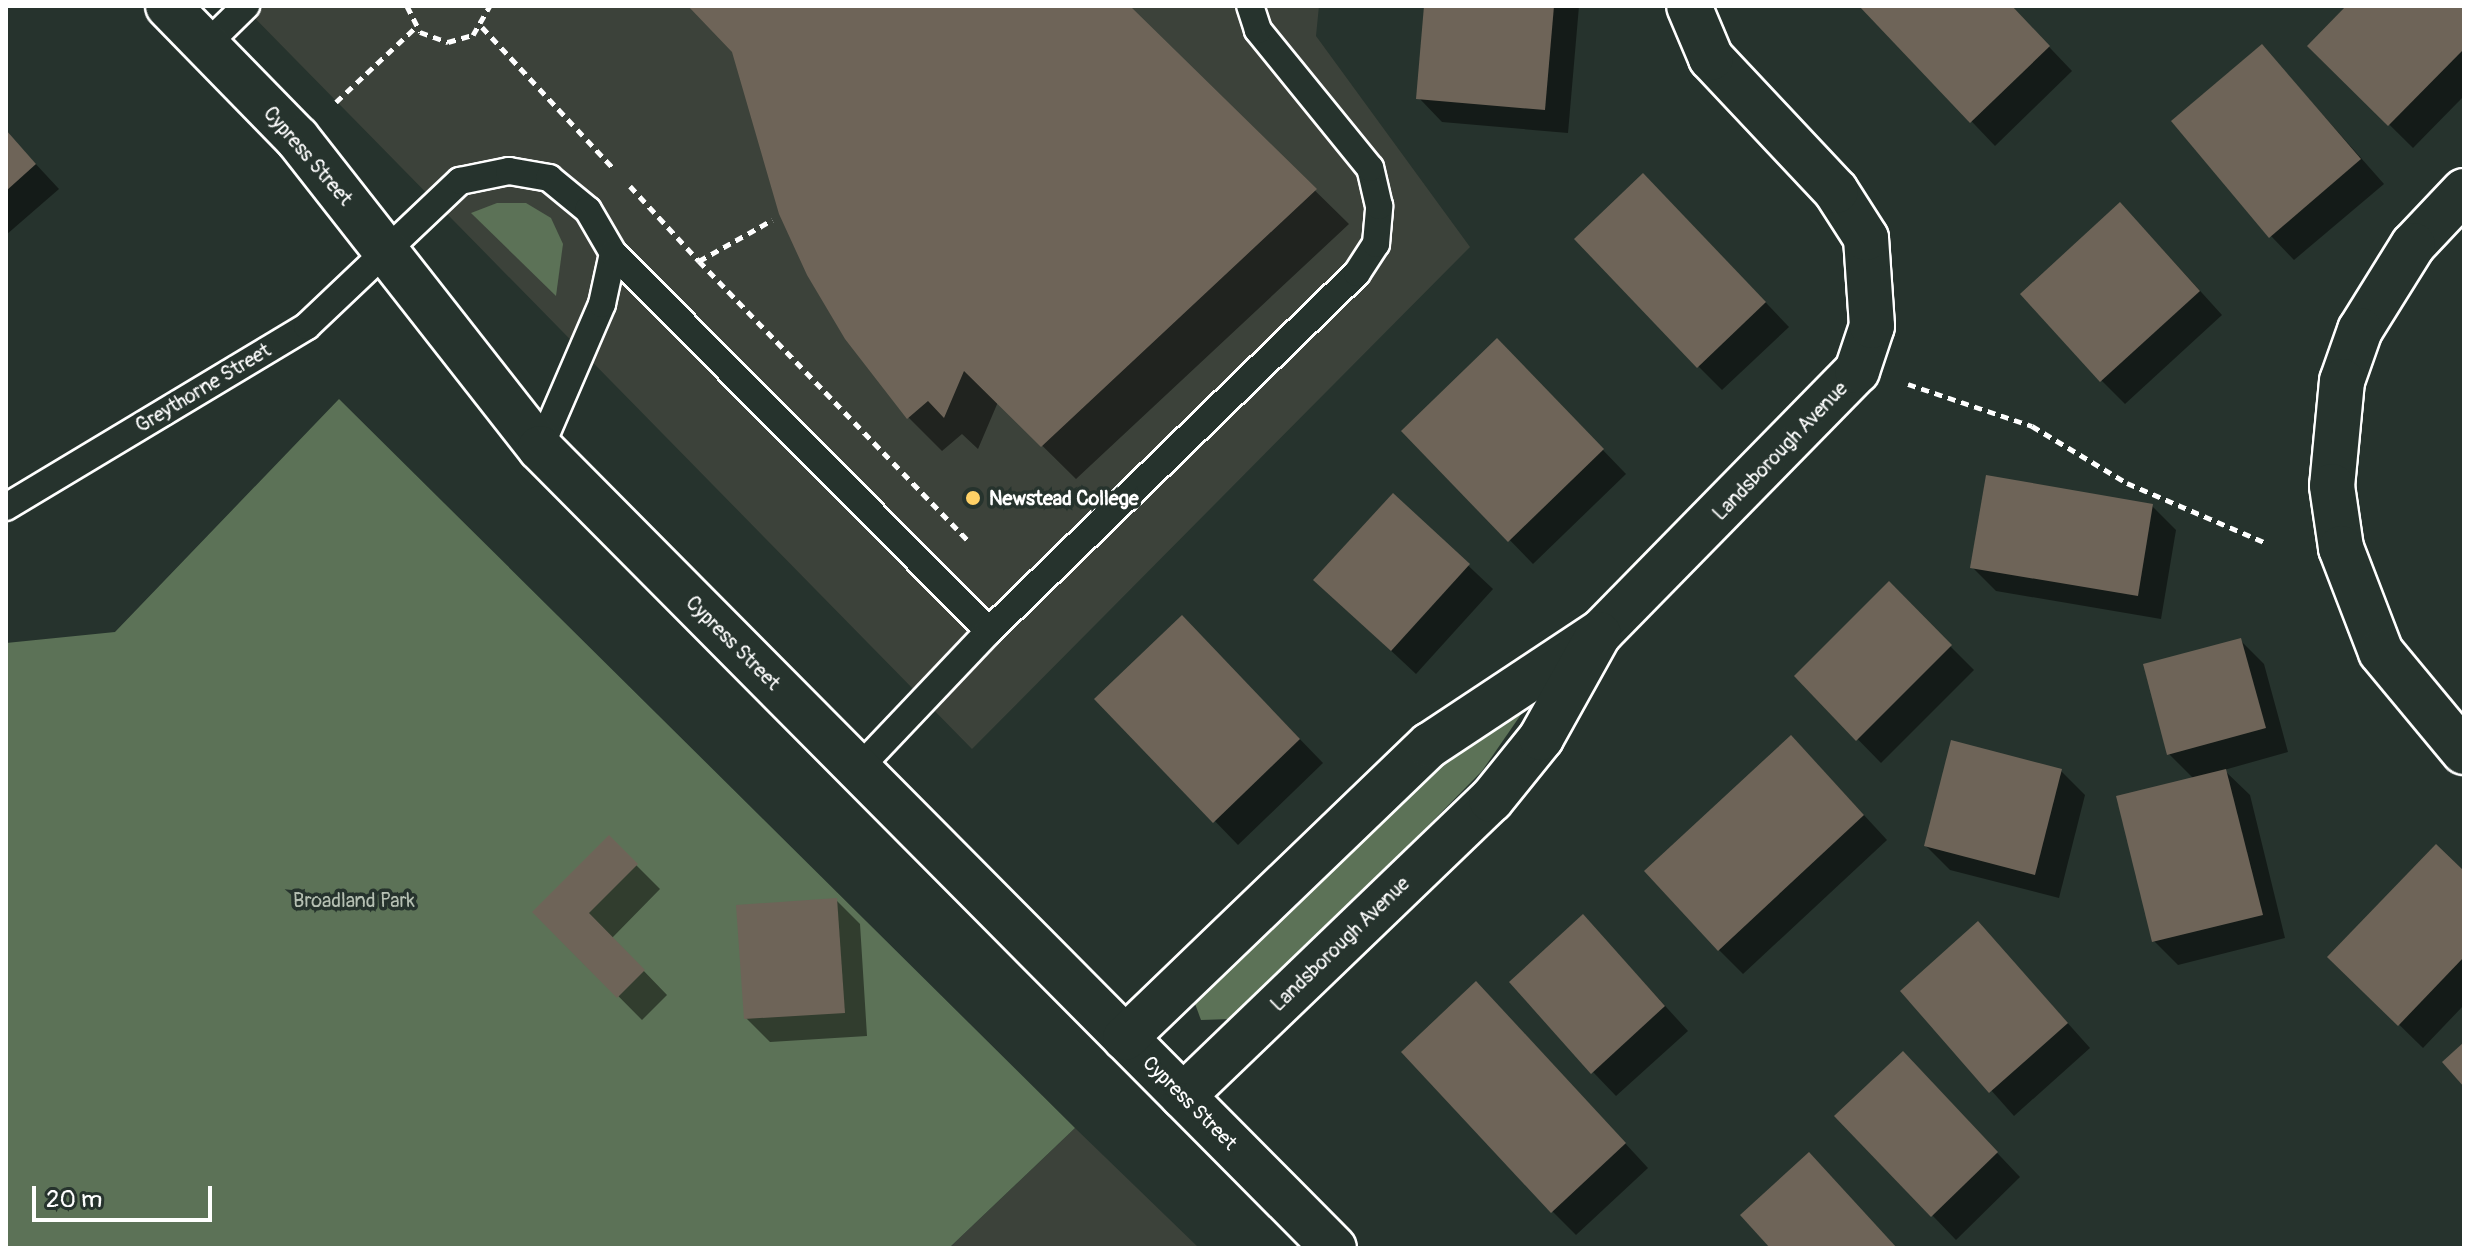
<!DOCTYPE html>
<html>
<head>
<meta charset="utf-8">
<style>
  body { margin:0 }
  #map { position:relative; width:2470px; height:1254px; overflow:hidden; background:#26332d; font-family:Pangolin,sans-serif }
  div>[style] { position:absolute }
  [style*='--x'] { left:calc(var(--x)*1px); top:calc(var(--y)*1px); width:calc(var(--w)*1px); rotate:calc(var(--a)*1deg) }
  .built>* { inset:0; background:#3c423a }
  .green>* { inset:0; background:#5c7257 }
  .shadow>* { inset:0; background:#0007 }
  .building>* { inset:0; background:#6e6458 }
  .path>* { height:5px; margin-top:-2.5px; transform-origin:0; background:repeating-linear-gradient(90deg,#fff 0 8px,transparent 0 14px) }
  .roads { filter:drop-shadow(2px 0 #fff) drop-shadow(-2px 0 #fff) drop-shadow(0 2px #fff) drop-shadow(0 -2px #fff) }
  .service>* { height:26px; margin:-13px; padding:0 13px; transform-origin:13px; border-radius:13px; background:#26332d }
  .minor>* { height:44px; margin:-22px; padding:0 22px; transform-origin:22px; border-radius:22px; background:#26332d }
  .dots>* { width:22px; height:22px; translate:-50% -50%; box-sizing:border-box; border:4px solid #26332d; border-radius:50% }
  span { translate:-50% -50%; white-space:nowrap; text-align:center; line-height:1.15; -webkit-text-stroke:7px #26332d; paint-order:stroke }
  .street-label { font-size:20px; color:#fff }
  .poi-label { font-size:20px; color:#fff; font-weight:700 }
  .left { translate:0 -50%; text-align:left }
  .park-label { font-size:20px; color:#b6c0b3 }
  .frame { position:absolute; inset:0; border:8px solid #fff; pointer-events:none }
  .scale { position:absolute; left:32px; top:1186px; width:180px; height:36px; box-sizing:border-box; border:4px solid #fff; border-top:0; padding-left:10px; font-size:24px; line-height:28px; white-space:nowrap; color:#fff; -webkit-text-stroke:6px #26332d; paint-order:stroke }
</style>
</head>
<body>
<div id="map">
  <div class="built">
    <div style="clip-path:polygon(243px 6px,1319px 6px,1316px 36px,1470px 247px,972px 749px)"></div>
    <div style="clip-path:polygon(1075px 1128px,1199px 1248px,949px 1248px)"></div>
  </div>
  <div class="green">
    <div style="clip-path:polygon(497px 203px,526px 203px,551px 218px,563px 244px,556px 296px,471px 213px)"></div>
    <div style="clip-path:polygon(339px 399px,1075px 1128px,949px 1248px,6px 1248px,6px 643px,115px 632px)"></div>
    <div style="clip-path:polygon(1529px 703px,1482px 771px,1331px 924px,1232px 1019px,1201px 1020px,1194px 1001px,1453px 741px)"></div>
  </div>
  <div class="shadow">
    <div style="clip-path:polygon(691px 6px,1127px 6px,1349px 224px,1076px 479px,998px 402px,978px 449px,962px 434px,942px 451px,908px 417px,734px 51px)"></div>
    <div style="clip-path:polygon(1426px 6px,1579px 6px,1568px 133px,1442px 122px,1419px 98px)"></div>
    <div style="clip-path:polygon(1862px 6px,2010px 6px,2072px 71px,1995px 146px)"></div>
    <div style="clip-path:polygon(2348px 6px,2464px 6px,2464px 96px,2413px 148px,2310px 46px)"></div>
    <div style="clip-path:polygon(2262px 46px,2384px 184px,2294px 260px,2271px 236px)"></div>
    <div style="clip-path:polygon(6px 132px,59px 189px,6px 235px)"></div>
    <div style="clip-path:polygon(1667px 199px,1789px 327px,1722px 390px,1698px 366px)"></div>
    <div style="clip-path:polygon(2144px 229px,2222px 315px,2125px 404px,2101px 380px)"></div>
    <div style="clip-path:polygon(1520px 364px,1626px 474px,1533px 564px,1404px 431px)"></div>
    <div style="clip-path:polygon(1393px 495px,1493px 589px,1416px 674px,1340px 603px)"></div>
    <div style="clip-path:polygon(2152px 506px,2176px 530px,2161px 619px,1996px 591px,1972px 567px)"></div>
    <div style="clip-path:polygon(1888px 584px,1974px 670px,1881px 763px,1796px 676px)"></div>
    <div style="clip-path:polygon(2240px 640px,2264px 664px,2288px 752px,2224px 770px,2250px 795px,2285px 938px,2178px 965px,2154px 941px,2194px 779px,2169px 754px)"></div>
    <div style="clip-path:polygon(1205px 641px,1323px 763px,1238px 845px,1097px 699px)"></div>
    <div style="clip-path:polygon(1814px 761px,1887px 840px,1743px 974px,1719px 950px)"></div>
    <div style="clip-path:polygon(2061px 771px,2085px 795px,2059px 898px,1950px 870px,1926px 846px)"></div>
    <div style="clip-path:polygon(609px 838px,660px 889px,612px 938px,667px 995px,642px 1020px,535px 912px)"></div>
    <div style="clip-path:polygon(2464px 874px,2464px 1005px,2423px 1048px,2330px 957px)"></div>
    <div style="clip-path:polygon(836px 900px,860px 924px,867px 1036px,770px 1042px,746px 1018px)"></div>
    <div style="clip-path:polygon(1978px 923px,2090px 1048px,2014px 1116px,1903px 991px)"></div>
    <div style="clip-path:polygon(1606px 941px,1688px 1031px,1616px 1096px,1593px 1072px)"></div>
    <div style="clip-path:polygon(1500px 1008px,1648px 1168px,1576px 1235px,1552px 1211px)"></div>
    <div style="clip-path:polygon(1926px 1078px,2020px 1177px,1956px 1240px,1837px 1116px)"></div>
  </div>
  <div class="building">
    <div style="clip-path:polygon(688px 6px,1130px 6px,1317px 189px,1041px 447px,964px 371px,944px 418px,928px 401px,907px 419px,845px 339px,807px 275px,779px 214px,732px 52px)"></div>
    <div style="clip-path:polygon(1424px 6px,1554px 6px,1545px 110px,1416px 99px)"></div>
    <div style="clip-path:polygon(1859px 6px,2012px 6px,2050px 46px,1970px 123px)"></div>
    <div style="clip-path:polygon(2346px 6px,2464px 6px,2464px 49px,2388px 126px,2307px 46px)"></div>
    <div style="clip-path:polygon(2262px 44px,2361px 159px,2269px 238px,2171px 121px)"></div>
    <div style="clip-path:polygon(6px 130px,36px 164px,6px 191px)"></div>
    <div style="clip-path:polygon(1643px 173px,1766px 302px,1697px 368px,1574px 239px)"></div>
    <div style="clip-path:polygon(2120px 202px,2200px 291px,2100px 382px,2020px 294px)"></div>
    <div style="clip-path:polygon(1497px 338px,1604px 449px,1508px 542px,1401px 431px)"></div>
    <div style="clip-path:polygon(1986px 475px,2153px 504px,2138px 596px,1970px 568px)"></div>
    <div style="clip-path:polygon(1393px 493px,1470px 564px,1391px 651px,1313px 580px)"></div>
    <div style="clip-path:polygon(1889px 581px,1952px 645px,1856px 741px,1794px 676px)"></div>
    <div style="clip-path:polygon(1182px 615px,1300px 739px,1213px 823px,1094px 699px)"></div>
    <div style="clip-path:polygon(2241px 638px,2266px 728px,2167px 755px,2143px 664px)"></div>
    <div style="clip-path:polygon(1791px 735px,1864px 815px,1718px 951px,1644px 871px)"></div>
    <div style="clip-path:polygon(1951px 740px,2062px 769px,2035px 875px,1924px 846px)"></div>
    <div style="clip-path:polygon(2226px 769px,2263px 915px,2152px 942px,2116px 796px)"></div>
    <div style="clip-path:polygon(609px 835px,638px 864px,589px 913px,645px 970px,617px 998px,532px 912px)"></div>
    <div style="clip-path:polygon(2436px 844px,2464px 871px,2464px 957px,2398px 1026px,2327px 957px)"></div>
    <div style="clip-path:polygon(837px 898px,845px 1013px,744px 1019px,736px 905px)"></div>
    <div style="clip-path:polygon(1583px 914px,1665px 1006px,1591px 1074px,1509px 982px)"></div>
    <div style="clip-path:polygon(1978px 921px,2068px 1023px,1989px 1093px,1900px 991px)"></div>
    <div style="clip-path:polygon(1476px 981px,1626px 1143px,1551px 1213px,1401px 1052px)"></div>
    <div style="clip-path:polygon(2464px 1042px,2464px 1087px,2442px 1062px)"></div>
    <div style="clip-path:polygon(1903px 1051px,1998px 1152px,1931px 1217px,1834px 1116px)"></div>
    <div style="clip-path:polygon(1809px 1152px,1897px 1248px,1770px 1248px,1740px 1215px)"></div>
  </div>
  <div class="path">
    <div style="--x:407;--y:6;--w:29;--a:63"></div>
    <div style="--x:420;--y:32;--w:30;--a:20"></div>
    <div style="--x:448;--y:42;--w:26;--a:-16"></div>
    <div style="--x:473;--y:35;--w:34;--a:-60"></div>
    <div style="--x:482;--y:27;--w:191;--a:47.1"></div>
    <div style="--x:336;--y:102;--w:110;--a:-43.2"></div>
    <div style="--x:630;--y:186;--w:102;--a:47.4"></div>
    <div style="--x:699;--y:261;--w:84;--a:-29.3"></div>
    <div style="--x:699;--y:261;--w:391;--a:46.1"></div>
    <div style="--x:1908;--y:384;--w:131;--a:18.7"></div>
    <div style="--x:2032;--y:426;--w:111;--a:31"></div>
    <div style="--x:2127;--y:483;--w:151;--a:23.3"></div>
  </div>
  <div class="roads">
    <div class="service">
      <div style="--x:206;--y:45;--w:56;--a:-44.3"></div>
      <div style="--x:540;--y:448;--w:157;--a:-66.7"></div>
      <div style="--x:602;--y:304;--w:52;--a:-77.8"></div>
      <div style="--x:6;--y:507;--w:351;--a:-31"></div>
      <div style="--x:307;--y:326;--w:211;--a:-43.5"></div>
      <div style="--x:460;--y:181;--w:50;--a:-11.5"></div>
      <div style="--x:509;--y:171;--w:41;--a:9.9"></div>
      <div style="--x:549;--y:178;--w:50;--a:39.4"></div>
      <div style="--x:588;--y:210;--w:50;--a:59.8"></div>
      <div style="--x:613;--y:253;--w:533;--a:45.15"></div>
      <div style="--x:858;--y:769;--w:190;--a:-46.5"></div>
      <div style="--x:989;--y:631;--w:513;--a:-44.21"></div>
      <div style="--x:1357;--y:273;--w:35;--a:-57"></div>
      <div style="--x:1376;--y:244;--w:38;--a:-85"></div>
      <div style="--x:1379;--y:206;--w:39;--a:-103"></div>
      <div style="--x:1370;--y:168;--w:178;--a:-129.1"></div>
      <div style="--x:1258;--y:30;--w:25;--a:-108"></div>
    </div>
    <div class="minor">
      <div style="--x:168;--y:6;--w:185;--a:45.7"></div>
      <div style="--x:297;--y:138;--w:394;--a:51.9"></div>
      <div style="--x:540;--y:448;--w:1127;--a:45.22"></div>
      <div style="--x:2464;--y:191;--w:74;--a:133.4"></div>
      <div style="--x:2413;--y:245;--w:100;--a:121.9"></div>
      <div style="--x:2360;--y:330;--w:54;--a:109.4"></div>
      <div style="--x:2342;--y:381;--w:105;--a:95.4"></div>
      <div style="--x:2332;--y:486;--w:63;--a:81.7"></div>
      <div style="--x:2341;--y:548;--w:111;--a:69"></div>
      <div style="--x:2381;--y:652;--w:130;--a:50.3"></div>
      <div style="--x:1125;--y:1038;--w:423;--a:-43.9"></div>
      <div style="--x:1430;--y:745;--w:205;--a:-33.5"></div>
      <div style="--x:1601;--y:632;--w:366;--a:-45.6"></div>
      <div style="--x:1857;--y:371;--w:47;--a:-71.6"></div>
      <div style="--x:1872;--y:326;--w:88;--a:-93.9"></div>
      <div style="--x:1866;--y:238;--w:56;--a:-122.6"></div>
      <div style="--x:1836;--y:191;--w:183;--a:-133.2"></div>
      <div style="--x:1711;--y:58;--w:56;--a:-112.9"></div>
      <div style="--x:1183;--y:1096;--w:427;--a:-43.9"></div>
      <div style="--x:1491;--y:800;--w:80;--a:-51.1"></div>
      <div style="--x:1541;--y:738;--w:119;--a:-60.9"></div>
    </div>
  </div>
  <div class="dots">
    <div style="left:973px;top:498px;background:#ffd166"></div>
  </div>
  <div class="street-label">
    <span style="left:308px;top:156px;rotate:49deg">Cypress Street</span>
    <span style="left:203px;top:388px;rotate:-31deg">Greythorne Street</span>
    <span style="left:1780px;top:451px;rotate:-46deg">Landsborough Avenue</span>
    <span style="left:733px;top:643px;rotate:45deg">Cypress Street</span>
    <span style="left:1340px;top:944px;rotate:-44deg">Landsborough Avenue</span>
    <span style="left:1190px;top:1103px;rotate:45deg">Cypress Street</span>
  </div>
  <div class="poi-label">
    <span class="left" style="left:989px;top:498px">Newstead College</span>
  </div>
  <div class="park-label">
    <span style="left:354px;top:900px">Broadland Park</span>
  </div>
  <div class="frame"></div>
  <div class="scale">20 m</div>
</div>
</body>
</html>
